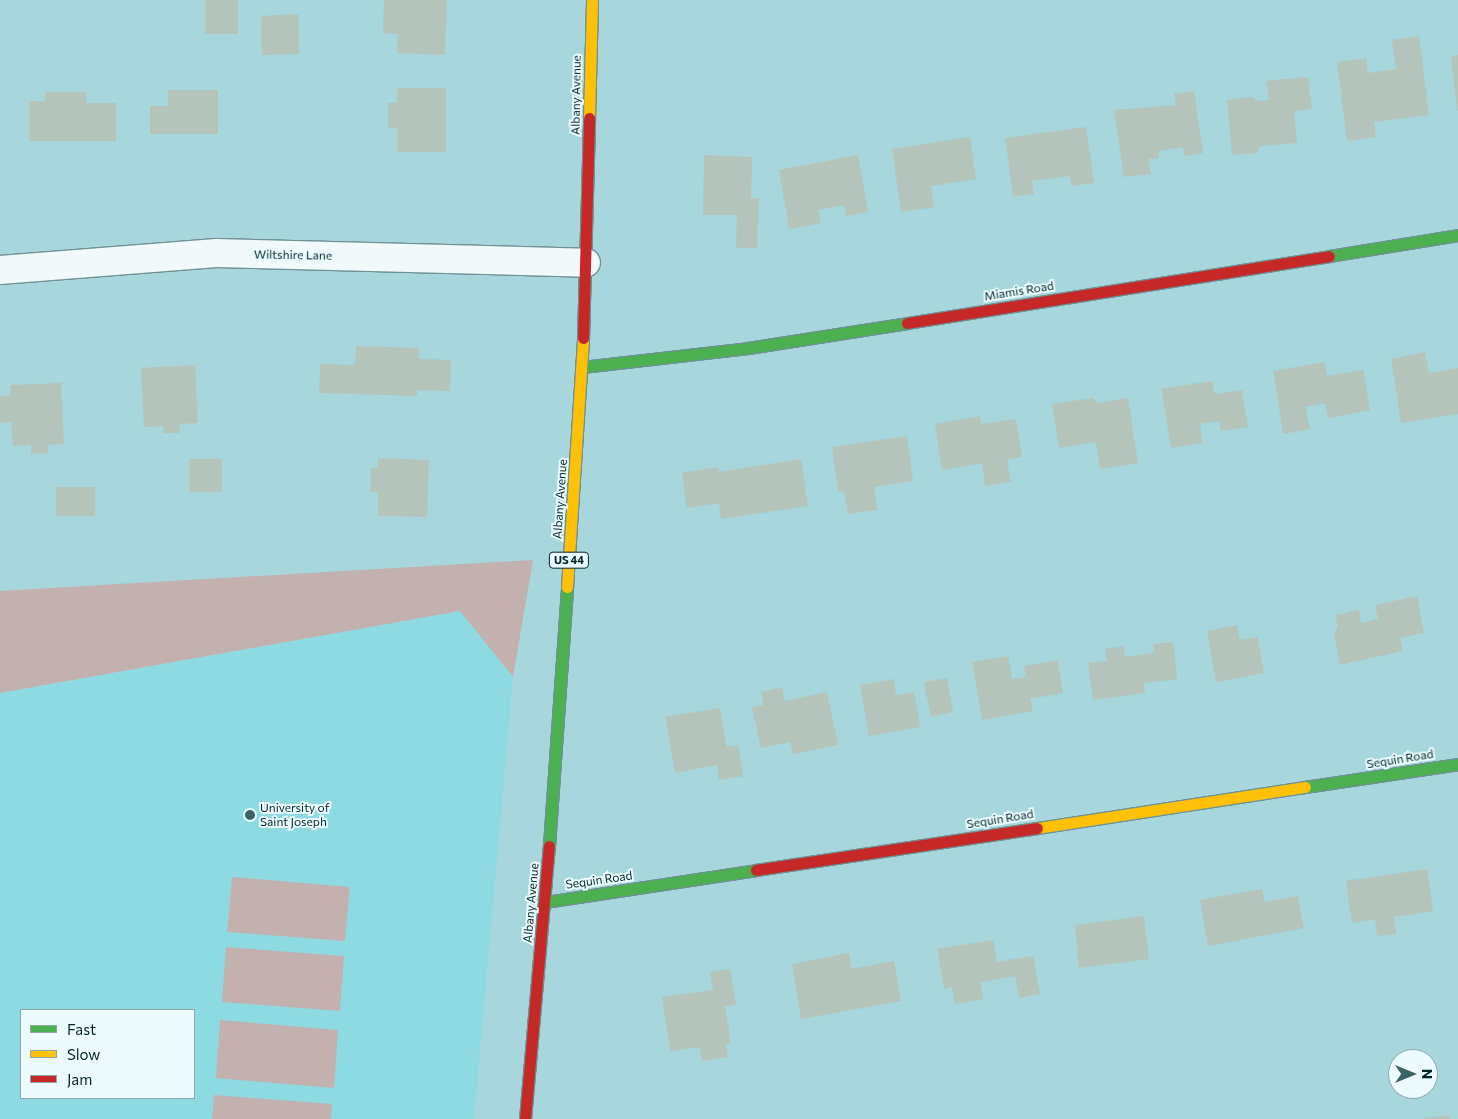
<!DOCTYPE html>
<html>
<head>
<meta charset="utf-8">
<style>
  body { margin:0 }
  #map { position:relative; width:1458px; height:1119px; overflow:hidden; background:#a7d6dc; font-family:Commissioner,sans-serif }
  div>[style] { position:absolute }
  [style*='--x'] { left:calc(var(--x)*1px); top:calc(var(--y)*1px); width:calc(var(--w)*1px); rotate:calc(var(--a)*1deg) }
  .built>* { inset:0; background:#8edae3 }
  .green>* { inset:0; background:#c3b1af }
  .building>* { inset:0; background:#b4c4bb }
  .roads { filter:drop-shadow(1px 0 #6e9194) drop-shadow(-1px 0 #6e9194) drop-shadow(0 1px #6e9194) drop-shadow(0 -1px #6e9194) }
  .street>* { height:28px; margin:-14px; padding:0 14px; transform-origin:14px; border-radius:14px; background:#f2f9fa }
  .fast>* { height:11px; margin:-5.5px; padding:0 5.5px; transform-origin:5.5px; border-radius:5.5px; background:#4caf50 }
  .slow>* { height:11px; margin:-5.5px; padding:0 5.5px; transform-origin:5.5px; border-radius:5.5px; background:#ffc107 }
  .jam>* { height:11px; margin:-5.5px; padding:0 5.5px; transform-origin:5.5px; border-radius:5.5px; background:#c62828 }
  .dots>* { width:14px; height:14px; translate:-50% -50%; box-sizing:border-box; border:2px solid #ecfcfe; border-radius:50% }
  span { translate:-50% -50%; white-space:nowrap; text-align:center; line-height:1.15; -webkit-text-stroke:4px #ecfcfe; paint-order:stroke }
  .shield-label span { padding:1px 4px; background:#ecfcfe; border:1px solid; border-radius:4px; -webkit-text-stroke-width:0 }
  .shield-label { font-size:11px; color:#002529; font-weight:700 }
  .street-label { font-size:12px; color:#002529 }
  .poi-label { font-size:12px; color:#002529 }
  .left { translate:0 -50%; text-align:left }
  .legend { position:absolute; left:20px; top:1009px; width:175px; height:90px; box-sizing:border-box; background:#ecfcfe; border:1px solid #8ea6a9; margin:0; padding:6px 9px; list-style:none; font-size:15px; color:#002529 }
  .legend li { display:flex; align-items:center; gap:10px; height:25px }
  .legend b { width:25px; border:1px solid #8ea6a9 }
  .north { position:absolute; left:1388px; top:1049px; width:50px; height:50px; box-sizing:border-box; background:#ecfcfe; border:1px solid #8ea6a9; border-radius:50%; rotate:90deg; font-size:14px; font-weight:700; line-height:20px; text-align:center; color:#002529 }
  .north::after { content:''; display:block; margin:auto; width:18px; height:22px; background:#3a6368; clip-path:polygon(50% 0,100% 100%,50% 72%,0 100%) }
</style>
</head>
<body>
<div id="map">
  <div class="built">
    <div style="clip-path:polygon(evenodd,461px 611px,513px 677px,474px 1119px,0 1119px,0 693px,461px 611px,21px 1010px,194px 1010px,194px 1098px,21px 1098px,21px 1010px)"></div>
  </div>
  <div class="green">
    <div style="clip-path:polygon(533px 560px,513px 677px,460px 611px,0 693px,0 591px)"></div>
    <div style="clip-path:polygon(232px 877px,350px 887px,345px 941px,227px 932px)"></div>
    <div style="clip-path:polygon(226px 947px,344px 956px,340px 1011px,222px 1002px)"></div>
    <div style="clip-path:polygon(220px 1020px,338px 1030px,334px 1088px,216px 1078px)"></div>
    <div style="clip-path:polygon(214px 1095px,332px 1104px,331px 1119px,212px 1119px)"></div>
  </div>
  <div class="building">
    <div style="clip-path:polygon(205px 0,238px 0,238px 34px,205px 34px)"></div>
    <div style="clip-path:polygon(384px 0,447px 0,445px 55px,397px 53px,398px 34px,383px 33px)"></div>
    <div style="clip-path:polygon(298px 14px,299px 54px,262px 55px,261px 16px)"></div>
    <div style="clip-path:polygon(1419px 36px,1429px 115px,1374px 122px,1376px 137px,1347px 141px,1337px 62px,1366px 58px,1368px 73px,1396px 69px,1392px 40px)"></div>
    <div style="clip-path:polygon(1458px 55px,1458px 111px,1457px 111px,1451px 56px)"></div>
    <div style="clip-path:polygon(1308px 77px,1312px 109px,1294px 111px,1297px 143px,1260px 146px,1257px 153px,1232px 155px,1227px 100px,1252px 97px,1257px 101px,1269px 100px,1266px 81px)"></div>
    <div style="clip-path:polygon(397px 88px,446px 88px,446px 152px,397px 152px,397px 128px,388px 128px,388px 103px,397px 103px)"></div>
    <div style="clip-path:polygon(168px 90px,218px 90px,218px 134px,150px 134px,150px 106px,168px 106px)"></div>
    <div style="clip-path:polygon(1194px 91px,1203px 153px,1184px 156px,1183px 147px,1158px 151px,1159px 158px,1148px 159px,1151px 174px,1124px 177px,1114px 110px,1176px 105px,1174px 94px)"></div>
    <div style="clip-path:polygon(45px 92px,86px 92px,86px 103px,116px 103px,116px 141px,29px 141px,29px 101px,45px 101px)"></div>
    <div style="clip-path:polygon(1086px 127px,1094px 183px,1071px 186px,1070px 176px,1032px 181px,1034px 194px,1013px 196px,1005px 138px)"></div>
    <div style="clip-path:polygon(970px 137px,976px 179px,931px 186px,934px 207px,901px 212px,892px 149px)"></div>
    <div style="clip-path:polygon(704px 155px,752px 157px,751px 198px,759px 198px,757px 248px,736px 248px,737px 215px,703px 215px)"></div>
    <div style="clip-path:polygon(858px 155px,868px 212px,846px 216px,844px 205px,818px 210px,821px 223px,789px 229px,779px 170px)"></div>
    <div style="clip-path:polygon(356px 346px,419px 348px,419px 359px,451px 360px,450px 391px,417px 390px,417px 396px,319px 393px,320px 364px,355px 365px)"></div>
    <div style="clip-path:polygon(1425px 352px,1429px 373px,1458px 368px,1458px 414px,1401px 423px,1391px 359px)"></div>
    <div style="clip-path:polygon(1324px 362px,1327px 376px,1363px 370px,1370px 410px,1328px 418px,1325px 403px,1305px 407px,1310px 429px,1283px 434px,1273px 371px)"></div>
    <div style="clip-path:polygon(195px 365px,198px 423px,179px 424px,180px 433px,164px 433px,163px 426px,144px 427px,141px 368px)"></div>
    <div style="clip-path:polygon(1212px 381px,1215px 394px,1242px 390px,1248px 427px,1221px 431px,1219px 421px,1200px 424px,1203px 443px,1171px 448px,1161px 389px)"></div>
    <div style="clip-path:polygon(61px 383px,64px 444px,48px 445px,48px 453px,31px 454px,31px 445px,13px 446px,11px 422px,0 423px,0 396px,11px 395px,10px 385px)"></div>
    <div style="clip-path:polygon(1093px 398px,1097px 403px,1128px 398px,1138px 463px,1100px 469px,1096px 442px,1059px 448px,1052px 404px)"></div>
    <div style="clip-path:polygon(980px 416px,981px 424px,1016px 419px,1022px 457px,1007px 459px,1011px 482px,985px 486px,982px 463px,942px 470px,935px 424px)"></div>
    <div style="clip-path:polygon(907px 436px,913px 481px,874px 487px,877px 510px,848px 514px,844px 491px,838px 492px,832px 447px)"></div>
    <div style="clip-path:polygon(378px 458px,429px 460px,427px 517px,378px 516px,378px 492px,370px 492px,371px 468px,377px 468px)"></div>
    <div style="clip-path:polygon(189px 459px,222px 459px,222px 492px,189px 492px)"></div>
    <div style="clip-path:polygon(801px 459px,808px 506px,721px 519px,719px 503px,687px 508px,682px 473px,718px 467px,719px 472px)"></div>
    <div style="clip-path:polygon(56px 487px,95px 487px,95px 516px,56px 516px)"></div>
    <div style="clip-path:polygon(1417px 596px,1424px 633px,1400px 638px,1403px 651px,1340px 665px,1334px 634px,1338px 627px,1335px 615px,1359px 610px,1361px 623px,1378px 619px,1375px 605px)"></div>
    <div style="clip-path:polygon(1237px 625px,1240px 640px,1258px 637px,1264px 673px,1216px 682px,1207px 631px)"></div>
    <div style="clip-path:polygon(1173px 642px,1177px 679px,1144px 683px,1145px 693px,1093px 700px,1088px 663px,1107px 661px,1105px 649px,1124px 646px,1125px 657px,1154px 653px,1153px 644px)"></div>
    <div style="clip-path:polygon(1008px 656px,1012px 679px,1026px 677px,1024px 666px,1058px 660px,1063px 693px,1030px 699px,1033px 711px,982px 720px,972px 662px)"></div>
    <div style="clip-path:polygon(947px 678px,953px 712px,931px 717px,924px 682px)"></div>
    <div style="clip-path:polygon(894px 679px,896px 695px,914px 692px,920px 727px,869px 736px,860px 685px)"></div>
    <div style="clip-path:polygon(782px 687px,785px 701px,827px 692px,838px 745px,793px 754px,790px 742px,761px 748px,752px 707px,763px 705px,761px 692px)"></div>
    <div style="clip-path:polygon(720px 708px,727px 747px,738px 745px,743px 776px,719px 780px,717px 765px,675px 773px,665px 717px)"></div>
    <div style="clip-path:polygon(1427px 869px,1433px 911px,1394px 917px,1396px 934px,1377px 936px,1375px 919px,1352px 923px,1346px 881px)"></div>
    <div style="clip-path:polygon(1262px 889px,1265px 902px,1298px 896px,1304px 928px,1208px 946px,1200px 900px)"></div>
    <div style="clip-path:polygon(1144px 916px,1149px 959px,1079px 968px,1075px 925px)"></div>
    <div style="clip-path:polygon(993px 940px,997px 962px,1033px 956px,1040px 994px,1019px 998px,1015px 976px,981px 982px,983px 999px,955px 1004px,952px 987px,944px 989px,937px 949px)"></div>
    <div style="clip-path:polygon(849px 953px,852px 969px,894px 961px,901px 1001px,801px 1019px,792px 964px)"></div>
    <div style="clip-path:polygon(730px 969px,736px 1005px,725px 1006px,731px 1043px,726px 1044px,728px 1057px,702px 1061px,700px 1047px,670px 1051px,662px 997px,713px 990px,710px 972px)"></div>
    <div style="clip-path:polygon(1449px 1115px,1450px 1119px,1424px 1119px,1424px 1118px)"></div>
  </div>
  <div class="roads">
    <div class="street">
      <div style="--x:0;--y:270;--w:217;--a:-4.5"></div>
      <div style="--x:216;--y:253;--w:370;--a:1.5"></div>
    </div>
    <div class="fast">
      <div style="--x:1329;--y:256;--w:131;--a:-9.2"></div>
      <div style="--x:582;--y:367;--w:167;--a:-6.5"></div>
      <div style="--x:748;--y:348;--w:161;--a:-8.9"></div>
      <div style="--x:1305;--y:787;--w:155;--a:-8.5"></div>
      <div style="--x:549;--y:846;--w:260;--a:-86"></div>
      <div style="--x:545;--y:902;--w:213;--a:-8.6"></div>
    </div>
    <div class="slow">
      <div style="--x:589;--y:118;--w:118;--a:-88.5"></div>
      <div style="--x:567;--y:587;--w:250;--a:-86.3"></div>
      <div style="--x:1037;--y:828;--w:271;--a:-8.7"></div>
    </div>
    <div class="jam">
      <div style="--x:907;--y:323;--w:427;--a:-9"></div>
      <div style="--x:583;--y:338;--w:220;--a:-88.4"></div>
      <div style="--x:756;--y:870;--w:284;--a:-8.5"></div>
      <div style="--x:525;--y:1119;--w:274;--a:-85"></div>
    </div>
  </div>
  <div class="dots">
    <div style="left:250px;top:815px;background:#3a6368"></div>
  </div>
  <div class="shield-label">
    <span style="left:569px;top:560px">US 44</span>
  </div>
  <div class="street-label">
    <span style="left:576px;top:95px;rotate:-89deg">Albany Avenue</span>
    <span style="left:293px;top:255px;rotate:1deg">Wiltshire Lane</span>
    <span style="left:1019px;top:291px;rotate:-9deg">Miamis Road</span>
    <span style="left:560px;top:499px;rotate:-86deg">Albany Avenue</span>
    <span style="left:1400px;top:759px;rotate:-9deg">Sequin Road</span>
    <span style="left:1000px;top:819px;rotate:-9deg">Sequin Road</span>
    <span style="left:599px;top:880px;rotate:-8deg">Sequin Road</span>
    <span style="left:531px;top:903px;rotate:-85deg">Albany Avenue</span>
  </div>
  <div class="poi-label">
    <span class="left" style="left:260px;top:815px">University of<br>Saint Joseph</span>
  </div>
  <ul class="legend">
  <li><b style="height:6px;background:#4caf50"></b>Fast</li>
  <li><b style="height:6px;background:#ffc107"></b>Slow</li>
  <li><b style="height:6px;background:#c62828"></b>Jam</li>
  </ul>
  <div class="north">N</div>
</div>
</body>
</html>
